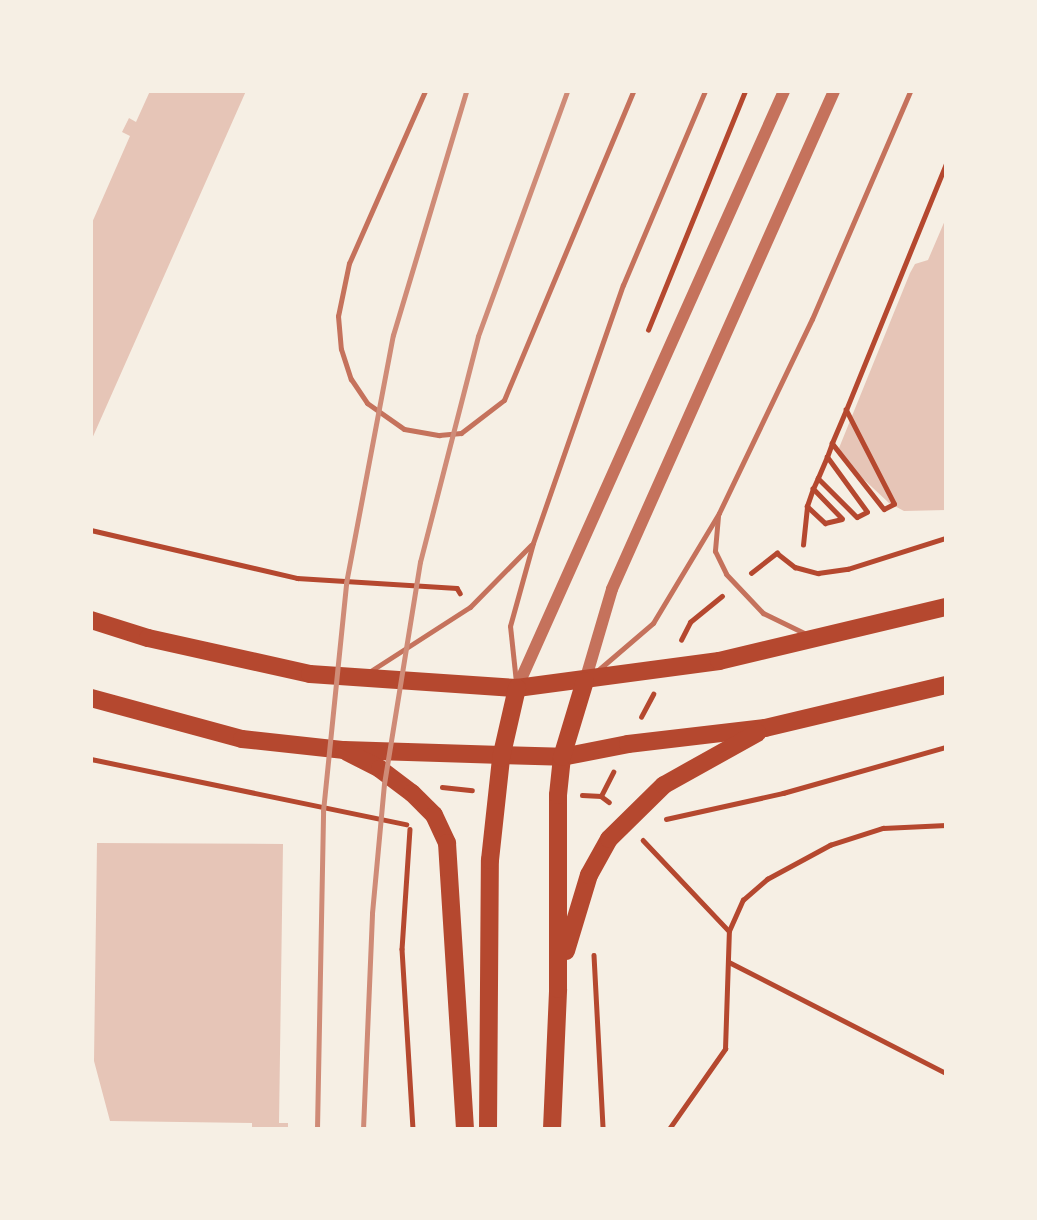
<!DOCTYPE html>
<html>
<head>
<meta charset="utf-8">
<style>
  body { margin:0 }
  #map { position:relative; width:1037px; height:1220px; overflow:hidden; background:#f6efe4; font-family:Literata,serif }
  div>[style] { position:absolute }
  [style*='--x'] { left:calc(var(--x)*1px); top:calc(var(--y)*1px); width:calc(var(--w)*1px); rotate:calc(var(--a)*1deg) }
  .building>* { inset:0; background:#e6c5b7 }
  .path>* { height:4.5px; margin:-2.25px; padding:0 2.25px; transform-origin:2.25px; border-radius:2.25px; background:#b5482f }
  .service>* { height:5px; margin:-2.5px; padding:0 2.5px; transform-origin:2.5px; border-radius:2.5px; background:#c5725c }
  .tertiary>* { height:12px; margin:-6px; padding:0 6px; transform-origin:6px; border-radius:6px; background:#c5725c }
  .primary>* { height:18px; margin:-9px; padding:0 9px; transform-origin:9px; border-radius:9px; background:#b5482f }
  .rail>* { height:5px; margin:-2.5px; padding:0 2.5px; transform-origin:2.5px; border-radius:2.5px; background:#cf8b77 }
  span { translate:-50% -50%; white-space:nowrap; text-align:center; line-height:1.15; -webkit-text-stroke:6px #f6efe4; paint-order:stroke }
  .frame { position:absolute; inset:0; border:93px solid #f6efe4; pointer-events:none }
</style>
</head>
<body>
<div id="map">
  <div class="building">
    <div style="clip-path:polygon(150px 91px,246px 91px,91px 441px,91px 225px,130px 136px,122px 132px,129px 118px,136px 122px)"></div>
    <div style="clip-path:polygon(946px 218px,946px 510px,904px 511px,889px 503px,842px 459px,839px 448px,910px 273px,915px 264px,928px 260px)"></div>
    <div style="clip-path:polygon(97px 843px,283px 844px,279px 1123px,288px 1123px,288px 1129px,252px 1129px,252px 1123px,110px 1121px,94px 1061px)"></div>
  </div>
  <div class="path">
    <div style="--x:648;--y:330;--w:258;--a:-67.9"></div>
    <div style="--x:832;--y:443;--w:36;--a:-67"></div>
    <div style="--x:818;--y:478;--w:23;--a:-67"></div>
    <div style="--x:807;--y:506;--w:18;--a:-71"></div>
    <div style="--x:91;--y:530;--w:212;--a:13.1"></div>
    <div style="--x:297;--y:578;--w:160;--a:3.6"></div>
    <div style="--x:457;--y:588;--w:6;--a:59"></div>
    <div style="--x:803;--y:545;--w:39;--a:-84"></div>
    <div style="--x:807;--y:506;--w:25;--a:43"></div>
    <div style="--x:825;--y:523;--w:17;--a:-13"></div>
    <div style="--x:842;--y:519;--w:42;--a:-134"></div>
    <div style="--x:813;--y:489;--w:12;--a:-66"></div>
    <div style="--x:818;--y:478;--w:55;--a:45"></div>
    <div style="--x:857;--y:517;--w:11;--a:-27"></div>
    <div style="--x:867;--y:512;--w:68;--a:-126"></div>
    <div style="--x:827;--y:457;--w:15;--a:-70"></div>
    <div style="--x:832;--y:443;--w:84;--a:51.8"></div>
    <div style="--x:884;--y:509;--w:11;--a:-27"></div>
    <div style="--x:894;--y:504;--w:106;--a:-117.1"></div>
    <div style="--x:846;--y:410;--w:266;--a:-67.9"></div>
    <div style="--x:751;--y:573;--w:33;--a:-38"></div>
    <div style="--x:777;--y:553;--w:23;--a:38"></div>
    <div style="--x:795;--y:567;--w:24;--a:15"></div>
    <div style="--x:818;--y:573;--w:30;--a:-8"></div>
    <div style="--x:848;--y:569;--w:103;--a:-17.6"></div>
    <div style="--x:681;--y:640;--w:20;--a:-63"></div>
    <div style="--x:690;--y:622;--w:41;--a:-39.1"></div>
    <div style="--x:641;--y:717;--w:26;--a:-62"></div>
    <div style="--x:91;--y:759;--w:322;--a:11.7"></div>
    <div style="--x:442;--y:787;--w:30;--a:6"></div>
    <div style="--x:582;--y:795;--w:19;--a:3"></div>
    <div style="--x:601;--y:796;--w:10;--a:37"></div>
    <div style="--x:601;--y:796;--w:27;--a:-63"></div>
    <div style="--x:666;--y:819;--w:120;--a:-12.5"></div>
    <div style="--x:783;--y:793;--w:169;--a:-15.8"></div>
    <div style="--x:410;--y:829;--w:120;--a:93.8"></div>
    <div style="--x:402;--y:949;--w:180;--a:86.5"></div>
    <div style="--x:643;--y:840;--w:125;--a:46.6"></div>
    <div style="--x:594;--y:955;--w:174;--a:87"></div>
    <div style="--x:729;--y:962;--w:244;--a:27.1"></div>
    <div style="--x:669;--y:1129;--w:98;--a:-55"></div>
    <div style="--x:725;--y:1049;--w:118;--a:-88.1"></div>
    <div style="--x:729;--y:931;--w:34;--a:-66"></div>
    <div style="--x:743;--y:900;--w:32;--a:-41"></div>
    <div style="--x:767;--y:879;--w:72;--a:-28.4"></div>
    <div style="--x:830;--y:845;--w:56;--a:-17.8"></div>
    <div style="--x:883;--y:828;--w:63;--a:-2.7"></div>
  </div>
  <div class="service">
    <div style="--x:425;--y:91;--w:188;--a:113.8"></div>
    <div style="--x:349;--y:263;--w:54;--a:101.7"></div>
    <div style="--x:338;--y:316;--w:33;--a:85"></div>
    <div style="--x:341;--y:349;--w:32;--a:72"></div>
    <div style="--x:351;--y:379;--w:29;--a:56"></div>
    <div style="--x:367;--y:403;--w:45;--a:35.1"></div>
    <div style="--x:404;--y:429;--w:36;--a:10"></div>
    <div style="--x:439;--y:435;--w:22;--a:-5"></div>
    <div style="--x:461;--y:433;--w:54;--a:-37.5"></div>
    <div style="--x:504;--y:400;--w:335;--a:-67.3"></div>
    <div style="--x:718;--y:516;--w:35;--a:95"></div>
    <div style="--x:715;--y:551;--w:25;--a:64"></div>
    <div style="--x:726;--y:574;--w:54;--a:46.5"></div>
    <div style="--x:763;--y:613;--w:48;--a:26"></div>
    <div style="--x:597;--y:671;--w:74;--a:-40.6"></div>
    <div style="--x:653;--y:623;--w:128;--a:-59"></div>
    <div style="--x:719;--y:513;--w:215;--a:-64.4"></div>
    <div style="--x:812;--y:319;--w:248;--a:-66.7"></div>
    <div style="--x:369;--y:672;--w:120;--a:-32.8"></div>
    <div style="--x:470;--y:607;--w:87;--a:-45.5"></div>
    <div style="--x:516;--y:682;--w:56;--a:-96.1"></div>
    <div style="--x:510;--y:626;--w:86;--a:-74.5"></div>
    <div style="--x:533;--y:543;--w:273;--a:-70.8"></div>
    <div style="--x:623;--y:285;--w:211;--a:-67.1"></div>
  </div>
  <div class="tertiary">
    <div style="--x:585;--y:681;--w:96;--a:-73.6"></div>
    <div style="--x:612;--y:589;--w:545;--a:-65.97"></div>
    <div style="--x:517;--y:688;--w:654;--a:-65.9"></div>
  </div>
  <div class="primary">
    <div style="--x:91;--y:620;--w:60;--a:17.5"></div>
    <div style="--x:148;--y:638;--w:166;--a:12.5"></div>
    <div style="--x:310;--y:674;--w:207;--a:3.9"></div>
    <div style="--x:517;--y:688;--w:204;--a:-7.6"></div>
    <div style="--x:719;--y:661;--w:233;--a:-13.4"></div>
    <div style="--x:91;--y:698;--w:156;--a:15.2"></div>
    <div style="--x:242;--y:739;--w:103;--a:6.2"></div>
    <div style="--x:344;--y:750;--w:218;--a:1.8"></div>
    <div style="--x:562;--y:757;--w:67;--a:-11.1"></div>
    <div style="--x:628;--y:744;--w:138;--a:-6.7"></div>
    <div style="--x:765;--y:728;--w:186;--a:-13.4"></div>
    <div style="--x:347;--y:752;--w:37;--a:27"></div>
    <div style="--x:380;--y:769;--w:40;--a:37"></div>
    <div style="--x:412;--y:793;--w:31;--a:45"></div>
    <div style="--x:434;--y:815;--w:31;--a:65"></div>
    <div style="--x:447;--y:843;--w:287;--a:86.4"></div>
    <div style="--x:566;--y:951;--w:79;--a:-73.2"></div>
    <div style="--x:589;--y:875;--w:41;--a:-60.9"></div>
    <div style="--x:609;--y:839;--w:77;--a:-44.5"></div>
    <div style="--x:664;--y:785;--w:107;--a:-29.2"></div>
    <div style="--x:488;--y:1129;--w:269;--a:-89.6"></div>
    <div style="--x:490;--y:860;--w:103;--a:-83.8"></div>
    <div style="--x:501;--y:758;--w:72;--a:-77.1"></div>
    <div style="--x:552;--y:1129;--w:140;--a:-87.5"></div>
    <div style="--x:558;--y:989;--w:194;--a:-90"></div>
    <div style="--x:558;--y:795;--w:38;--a:-84"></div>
    <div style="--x:562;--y:757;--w:79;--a:-73.2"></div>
  </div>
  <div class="rail">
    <div style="--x:317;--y:1129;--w:318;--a:-88.9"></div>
    <div style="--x:323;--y:811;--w:229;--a:-84.2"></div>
    <div style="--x:346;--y:583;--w:252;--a:-79.3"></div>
    <div style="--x:393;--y:335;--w:255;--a:-73.3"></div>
    <div style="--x:363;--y:1129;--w:216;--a:-87.6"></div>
    <div style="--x:372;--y:913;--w:130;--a:-84.7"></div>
    <div style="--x:384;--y:784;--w:225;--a:-80.8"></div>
    <div style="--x:420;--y:562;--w:233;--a:-75.6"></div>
    <div style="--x:478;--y:336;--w:261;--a:-70"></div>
  </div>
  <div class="frame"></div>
</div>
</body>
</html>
